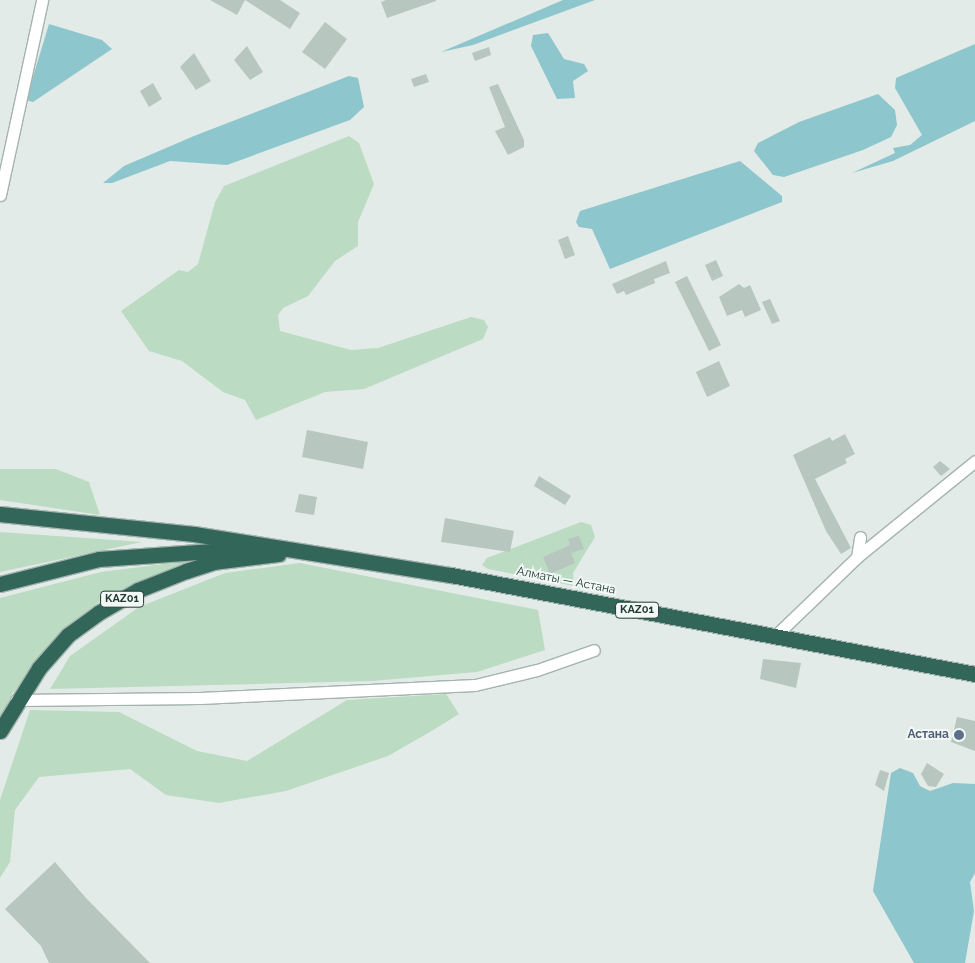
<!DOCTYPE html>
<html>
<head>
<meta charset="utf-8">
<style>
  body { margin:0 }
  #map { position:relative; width:975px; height:963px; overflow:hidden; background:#e2ebe7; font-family:Raleway,sans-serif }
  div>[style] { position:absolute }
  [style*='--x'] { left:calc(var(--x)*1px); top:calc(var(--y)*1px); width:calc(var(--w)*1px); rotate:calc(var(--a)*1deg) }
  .green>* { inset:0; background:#bcdbc3 }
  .water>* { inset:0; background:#8dc6cd }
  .building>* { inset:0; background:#b8c6c0 }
  .roads { filter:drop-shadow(1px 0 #a5b3ae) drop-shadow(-1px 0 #a5b3ae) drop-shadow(0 1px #a5b3ae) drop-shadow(0 -1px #a5b3ae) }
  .minor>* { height:11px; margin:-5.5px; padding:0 5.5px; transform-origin:5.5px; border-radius:5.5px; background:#fff }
  .highway>* { height:15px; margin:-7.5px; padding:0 7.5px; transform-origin:7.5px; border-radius:7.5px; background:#316659 }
  .dots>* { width:14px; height:14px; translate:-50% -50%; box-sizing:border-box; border:2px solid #f2f8f5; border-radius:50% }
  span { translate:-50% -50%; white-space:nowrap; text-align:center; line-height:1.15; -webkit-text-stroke:4px #f2f8f5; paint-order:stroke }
  .shield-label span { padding:1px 4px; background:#f2f8f5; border:1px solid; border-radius:4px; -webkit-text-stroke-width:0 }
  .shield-label { font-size:11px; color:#233b34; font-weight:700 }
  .street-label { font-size:12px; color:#233b34 }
  .service-label { font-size:12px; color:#4e5e75; font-weight:700 }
  .right { translate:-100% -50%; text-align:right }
</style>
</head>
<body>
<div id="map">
  <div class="green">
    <div style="clip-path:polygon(349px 136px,359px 143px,374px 184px,358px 222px,358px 246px,335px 261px,308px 296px,283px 308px,278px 315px,280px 331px,351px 350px,378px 348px,471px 317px,484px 320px,488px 327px,483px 339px,364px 389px,325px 392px,256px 420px,245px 400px,223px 392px,182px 361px,149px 351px,121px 311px,179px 270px,188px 272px,198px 264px,215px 202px,224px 186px)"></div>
    <div style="clip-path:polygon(0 469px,56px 469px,89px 482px,100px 515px,0 500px)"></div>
    <div style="clip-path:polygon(581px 522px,591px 525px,595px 537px,573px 573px,574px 586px,488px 569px,482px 565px,487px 558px)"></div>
    <div style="clip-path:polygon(0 532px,142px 542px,0 572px)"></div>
    <div style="clip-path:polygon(211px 558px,161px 573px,100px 601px,65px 628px,12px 694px,0 720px,0 598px,101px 572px)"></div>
    <div style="clip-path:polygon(300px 563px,538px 610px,545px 650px,477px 672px,372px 681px,50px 689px,70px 656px,139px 607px,225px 573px)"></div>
    <div style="clip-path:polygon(446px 694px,459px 714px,435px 729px,388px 756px,286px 791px,219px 803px,166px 795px,130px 769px,39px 777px,15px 810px,10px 862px,0 878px,0 800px,30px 710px,119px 712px,197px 751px,247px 761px,347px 700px)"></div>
  </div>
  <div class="water">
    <div style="clip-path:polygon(563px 0,595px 0,473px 45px,441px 52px)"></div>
    <div style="clip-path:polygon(49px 24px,102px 40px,112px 49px,33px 102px,26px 100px)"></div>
    <div style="clip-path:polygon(548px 33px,564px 59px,584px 64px,588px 71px,573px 81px,575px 98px,557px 99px,531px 46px,533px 35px)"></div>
    <div style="clip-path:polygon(975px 44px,975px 121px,893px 161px,852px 173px,895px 153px,893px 148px,910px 145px,922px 135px,895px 88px,896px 78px)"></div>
    <div style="clip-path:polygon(349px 76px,358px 78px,364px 107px,350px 120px,227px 165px,170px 161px,112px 183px,103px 183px,124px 166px,194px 136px)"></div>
    <div style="clip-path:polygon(878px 94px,895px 110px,897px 125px,891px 137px,863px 150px,784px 177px,773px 175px,754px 151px,758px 143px,799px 122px)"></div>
    <div style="clip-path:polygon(740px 161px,782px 196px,782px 202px,610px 269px,592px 229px,579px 227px,576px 222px,580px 211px)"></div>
    <div style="clip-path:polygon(900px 768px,913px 773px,920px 786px,930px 791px,953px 783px,975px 784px,975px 873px,970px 882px,974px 911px,965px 963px,914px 963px,873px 891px,891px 773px)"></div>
  </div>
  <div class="building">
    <div style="clip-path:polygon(210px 0,280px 0,300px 13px,290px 29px,245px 0,237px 15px)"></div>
    <div style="clip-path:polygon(386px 0,436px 0,436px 1px,387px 18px,381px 2px)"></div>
    <div style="clip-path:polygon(325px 22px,347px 39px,325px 69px,302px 52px)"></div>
    <div style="clip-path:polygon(247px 46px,263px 72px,250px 80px,234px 60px)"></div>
    <div style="clip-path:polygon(489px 47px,491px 55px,475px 61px,472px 53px)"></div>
    <div style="clip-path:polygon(194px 53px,211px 81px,196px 90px,180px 67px)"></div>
    <div style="clip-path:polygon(426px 74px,429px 82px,414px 87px,411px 79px)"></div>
    <div style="clip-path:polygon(153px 83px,162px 99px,149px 107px,140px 91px)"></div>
    <div style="clip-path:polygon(498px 84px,524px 140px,524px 147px,508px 155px,495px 131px,505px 127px,489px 87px)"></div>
    <div style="clip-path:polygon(568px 236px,575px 255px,565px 259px,558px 240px)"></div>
    <div style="clip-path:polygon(716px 260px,723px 276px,712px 281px,705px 265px)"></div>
    <div style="clip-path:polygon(666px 261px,670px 273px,654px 279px,655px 283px,626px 295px,624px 291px,617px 294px,612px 284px)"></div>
    <div style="clip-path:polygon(687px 276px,721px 345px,709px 351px,675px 282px)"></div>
    <div style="clip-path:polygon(739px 284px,744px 288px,750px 285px,761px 310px,745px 317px,742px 310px,727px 316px,719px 297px)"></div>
    <div style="clip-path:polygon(770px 299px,780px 321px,772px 324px,762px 302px)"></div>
    <div style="clip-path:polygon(719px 361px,730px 386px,707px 397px,696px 372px)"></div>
    <div style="clip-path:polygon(307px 430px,368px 442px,363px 469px,302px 457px)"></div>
    <div style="clip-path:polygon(845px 434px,855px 454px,845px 459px,847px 463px,815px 479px,851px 548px,841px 554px,826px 531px,793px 455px,830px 437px,832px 441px)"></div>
    <div style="clip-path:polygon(940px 461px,950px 469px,941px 476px,933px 467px)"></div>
    <div style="clip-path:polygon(539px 476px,571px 496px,565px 505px,534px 486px)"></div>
    <div style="clip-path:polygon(299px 494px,317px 497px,314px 515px,295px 512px)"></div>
    <div style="clip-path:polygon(445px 518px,514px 531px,510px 552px,441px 542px)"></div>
    <div style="clip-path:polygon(579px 536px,584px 549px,571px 553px,575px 563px,550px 574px,543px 557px,570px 545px,568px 539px)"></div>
    <div style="clip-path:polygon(763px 659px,801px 663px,796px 688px,760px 679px)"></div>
    <div style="clip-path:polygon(957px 717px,975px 721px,975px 751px,951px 742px)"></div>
    <div style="clip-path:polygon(927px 763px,944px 774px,936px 787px,928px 786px,921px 774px)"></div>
    <div style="clip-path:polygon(880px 770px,889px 773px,884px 791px,875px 785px)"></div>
    <div style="clip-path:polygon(55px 862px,86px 898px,150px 963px,49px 963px,41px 946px,5px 909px)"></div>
  </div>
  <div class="roads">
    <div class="minor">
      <div style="--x:0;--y:195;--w:199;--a:-77.8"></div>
      <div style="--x:857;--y:557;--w:20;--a:-81"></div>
      <div style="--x:775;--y:636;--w:114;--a:-43.9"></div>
      <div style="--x:857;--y:557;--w:152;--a:-39.1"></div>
      <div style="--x:16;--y:700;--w:184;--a:-0.6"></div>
      <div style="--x:200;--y:698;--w:275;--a:-2.7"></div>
      <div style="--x:475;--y:685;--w:64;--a:-13.6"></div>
      <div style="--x:537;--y:670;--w:60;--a:-19.3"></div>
    </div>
    <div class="highway">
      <div style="--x:0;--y:514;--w:195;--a:5.9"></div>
      <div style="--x:194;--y:534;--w:260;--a:9.1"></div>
      <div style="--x:451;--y:575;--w:533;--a:10.7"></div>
      <div style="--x:0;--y:584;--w:102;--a:-14.2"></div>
      <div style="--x:99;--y:559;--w:142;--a:-4"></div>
      <div style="--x:0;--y:731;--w:74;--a:-58.2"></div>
      <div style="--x:39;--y:668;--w:44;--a:-48.7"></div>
      <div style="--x:68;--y:635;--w:37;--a:-36"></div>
      <div style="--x:98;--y:613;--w:46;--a:-29.9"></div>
      <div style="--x:138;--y:590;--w:52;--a:-21.6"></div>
      <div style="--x:186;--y:571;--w:29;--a:-18"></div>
      <div style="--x:214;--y:562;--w:65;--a:-7"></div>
    </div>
  </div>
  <div class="dots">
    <div style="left:959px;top:735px;background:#5c6f8a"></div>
  </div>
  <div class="shield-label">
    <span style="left:122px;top:599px">KАZ01</span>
    <span style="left:637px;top:610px">KАZ01</span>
  </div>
  <div class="street-label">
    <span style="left:566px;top:581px;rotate:11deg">Алматы — Астана</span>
  </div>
  <div class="service-label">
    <span class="right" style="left:949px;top:735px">Астана</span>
  </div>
</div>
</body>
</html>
